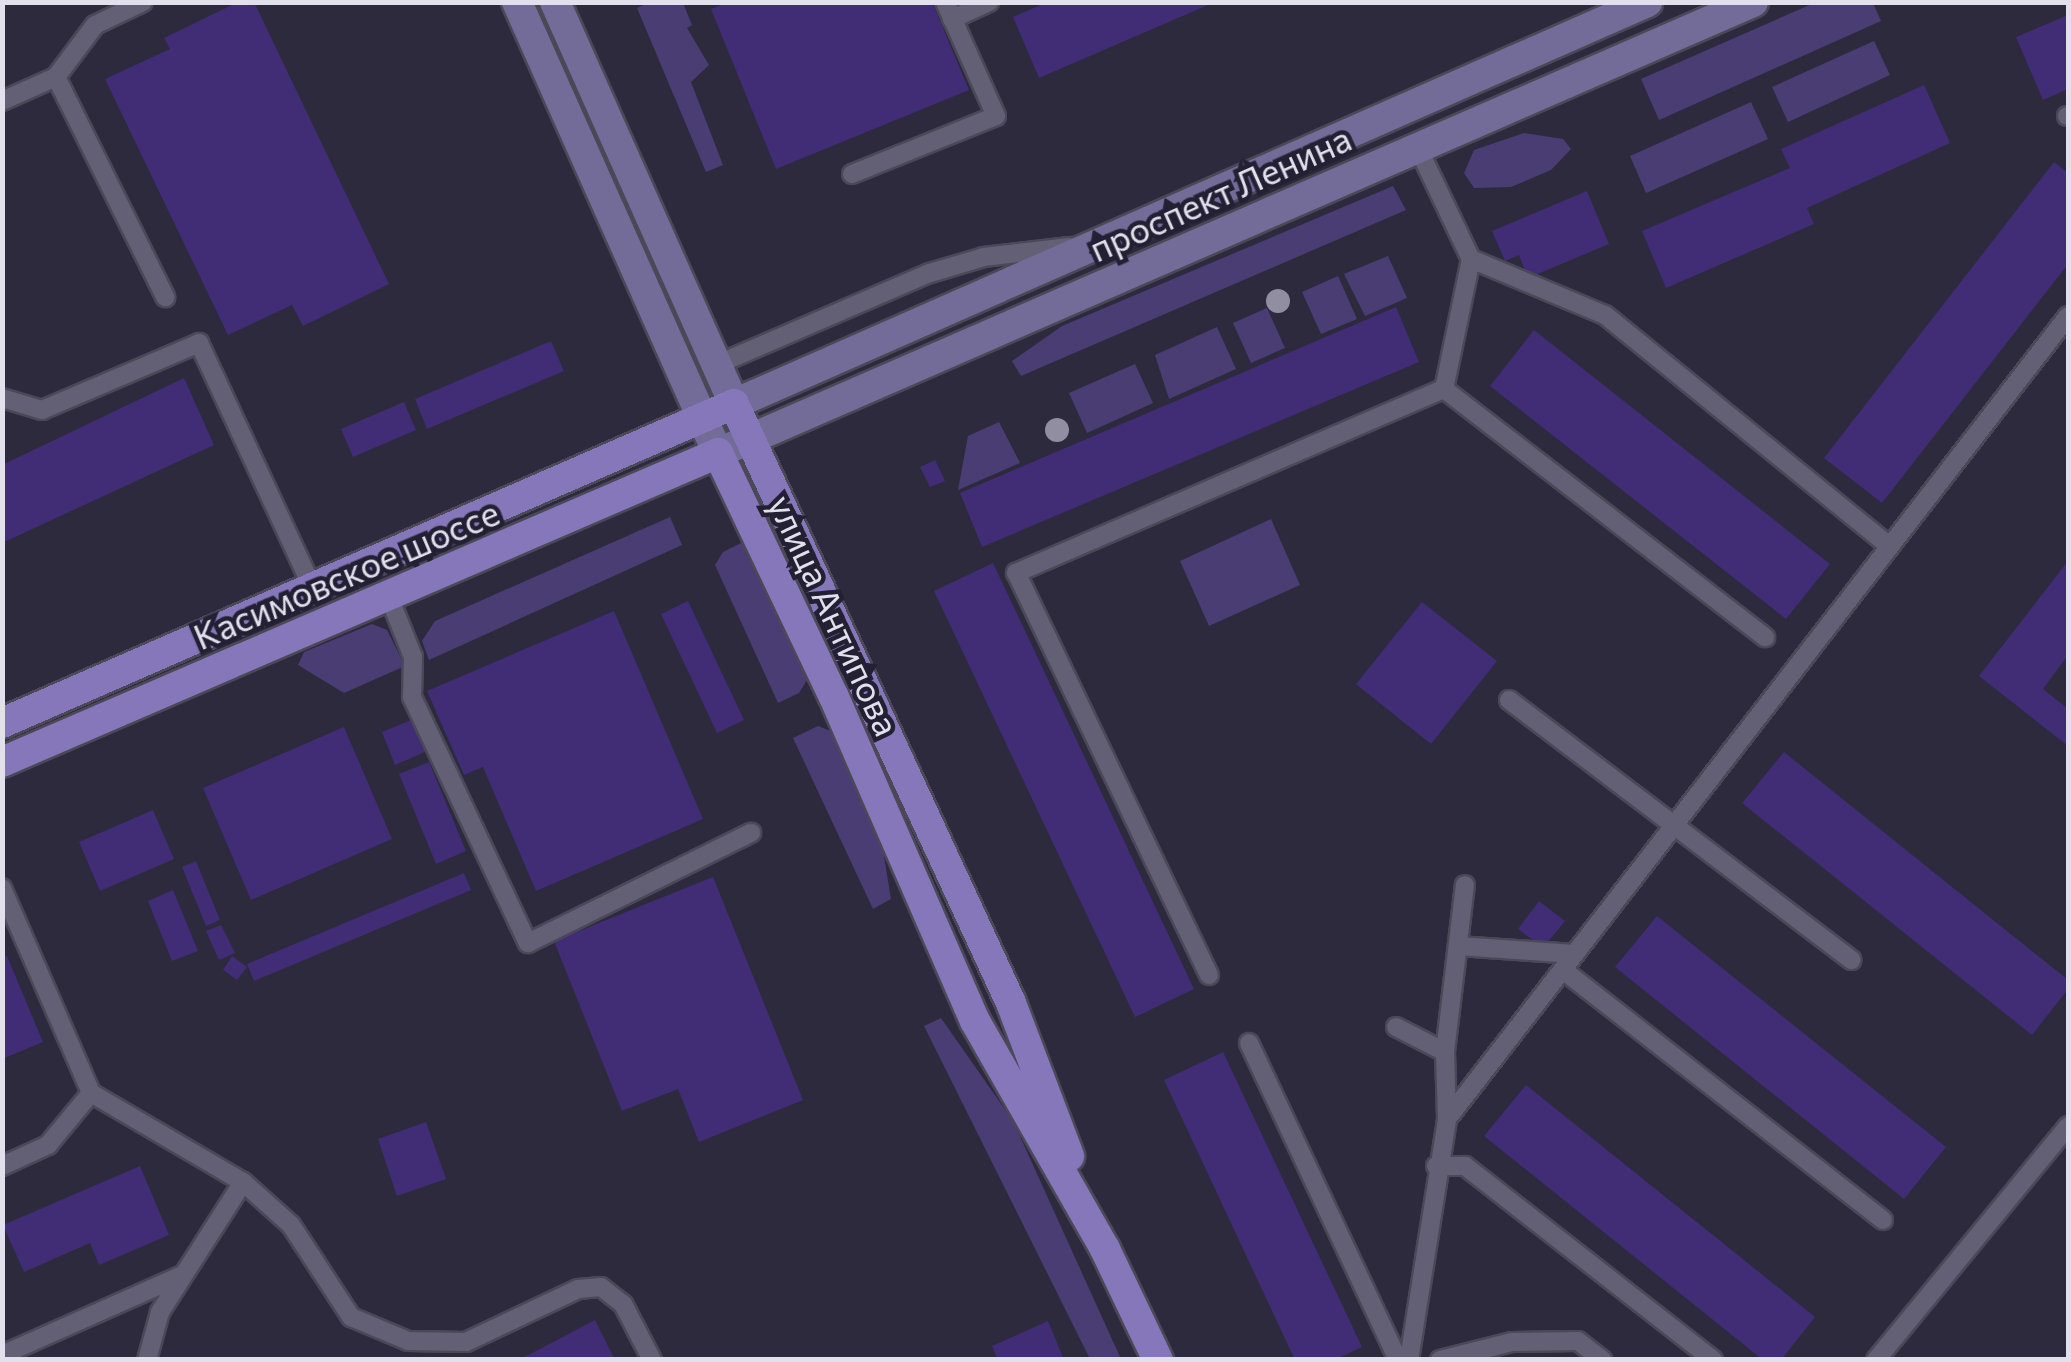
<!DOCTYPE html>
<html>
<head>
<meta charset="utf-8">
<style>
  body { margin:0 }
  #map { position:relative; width:2071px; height:1362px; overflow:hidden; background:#2d2a3d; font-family:Commissioner,sans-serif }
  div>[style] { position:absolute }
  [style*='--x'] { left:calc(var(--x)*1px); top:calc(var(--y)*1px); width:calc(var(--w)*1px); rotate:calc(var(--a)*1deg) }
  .green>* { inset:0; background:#4a3d74 }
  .building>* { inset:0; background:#412c76 }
  .roads { filter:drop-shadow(2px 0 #4b4858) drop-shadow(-2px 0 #4b4858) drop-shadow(0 2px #4b4858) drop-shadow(0 -2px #4b4858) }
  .lane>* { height:18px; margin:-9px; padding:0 9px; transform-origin:9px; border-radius:9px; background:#636076 }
  .secondary>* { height:30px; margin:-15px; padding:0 15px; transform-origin:15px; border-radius:15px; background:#746c98 }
  .primary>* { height:30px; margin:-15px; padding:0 15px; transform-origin:15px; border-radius:15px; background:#8577ba }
  .trees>* { width:24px; height:24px; margin:-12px; border-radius:50%; background:#918ea2 }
  span { translate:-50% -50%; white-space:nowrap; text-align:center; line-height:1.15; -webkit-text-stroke:9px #232033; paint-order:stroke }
  .street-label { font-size:35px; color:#e2e0ed }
  .frame { position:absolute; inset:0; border:5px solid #e2e0ed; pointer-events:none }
</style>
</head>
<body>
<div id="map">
  <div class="green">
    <div style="clip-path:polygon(650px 2px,683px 3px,692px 25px,687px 28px,709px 65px,691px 82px,723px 165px,706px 172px,637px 8px)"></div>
    <div style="clip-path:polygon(1814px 3px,1873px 3px,1881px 21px,1659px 120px,1641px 79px)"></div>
    <div style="clip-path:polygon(1874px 41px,1890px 75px,1788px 122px,1772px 87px)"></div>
    <div style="clip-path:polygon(1751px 102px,1768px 139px,1646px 193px,1630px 156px)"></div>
    <div style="clip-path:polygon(1524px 133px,1563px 139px,1571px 149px,1551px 170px,1511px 187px,1474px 188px,1464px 173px,1474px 150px)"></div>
    <div style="clip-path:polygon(1393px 186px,1406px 210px,1021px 376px,1012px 361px,1062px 326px)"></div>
    <div style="clip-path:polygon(1388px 256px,1407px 298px,1365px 316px,1344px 274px)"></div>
    <div style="clip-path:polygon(1338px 276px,1357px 319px,1321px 334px,1302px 292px)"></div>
    <div style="clip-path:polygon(1267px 308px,1285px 348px,1251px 363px,1233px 323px)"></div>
    <div style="clip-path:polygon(1217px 327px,1236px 369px,1169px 399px,1155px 355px)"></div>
    <div style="clip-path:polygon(1135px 364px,1153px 403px,1087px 433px,1069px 393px)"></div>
    <div style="clip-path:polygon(999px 422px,1020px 463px,958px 490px,968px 436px)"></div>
    <div style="clip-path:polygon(670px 517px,682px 545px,429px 660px,422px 641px,435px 621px)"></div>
    <div style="clip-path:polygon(1271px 519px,1300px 585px,1209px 626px,1180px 561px)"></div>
    <div style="clip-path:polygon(743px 542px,807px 680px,799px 693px,778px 703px,715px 565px,723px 552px)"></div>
    <div style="clip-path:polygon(372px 624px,387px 630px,405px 666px,344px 693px,298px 665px,304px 652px)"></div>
    <div style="clip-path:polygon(818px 726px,833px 732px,881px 838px,891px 899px,873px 909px,793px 738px)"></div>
    <div style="clip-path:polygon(941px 1018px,1013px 1121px,1121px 1359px,1090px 1359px,924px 1026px)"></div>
  </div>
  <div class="building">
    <div style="clip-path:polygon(238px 2px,254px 2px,389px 284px,303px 326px,292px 305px,228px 335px,105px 79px,170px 49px,164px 38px)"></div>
    <div style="clip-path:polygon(728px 2px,932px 2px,969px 90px,776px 169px,711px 9px)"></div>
    <div style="clip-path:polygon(1047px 2px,1215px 2px,1039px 78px,1013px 17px)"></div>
    <div style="clip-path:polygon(2068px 15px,2068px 89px,2043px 100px,2016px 37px)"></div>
    <div style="clip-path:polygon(1924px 85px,1950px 143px,1807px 208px,1814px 224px,1666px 288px,1642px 231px,1790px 168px,1781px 149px)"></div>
    <div style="clip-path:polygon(2054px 162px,2068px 173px,2068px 264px,1882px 503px,1824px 458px)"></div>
    <div style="clip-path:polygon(1587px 191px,1609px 244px,1528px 278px,1519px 255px,1505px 261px,1492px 231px)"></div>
    <div style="clip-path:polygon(1396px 307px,1419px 362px,982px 547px,960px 493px)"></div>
    <div style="clip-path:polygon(1534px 330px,1830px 564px,1786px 619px,1490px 386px)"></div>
    <div style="clip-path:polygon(551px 341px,564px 371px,427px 429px,415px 399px)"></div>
    <div style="clip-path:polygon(184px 378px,214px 445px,2px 543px,2px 465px)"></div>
    <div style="clip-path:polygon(404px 402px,416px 430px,353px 457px,341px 429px)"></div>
    <div style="clip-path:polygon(935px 460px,945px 481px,930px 487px,920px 467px)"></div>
    <div style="clip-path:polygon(2068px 561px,2068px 655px,2043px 689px,2068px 709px,2068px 746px,1979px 676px)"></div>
    <div style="clip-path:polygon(993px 563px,1194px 989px,1135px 1017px,934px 591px)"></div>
    <div style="clip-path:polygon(688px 601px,744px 720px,717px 733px,661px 614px)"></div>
    <div style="clip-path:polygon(1422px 602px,1497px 661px,1431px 744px,1356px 684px)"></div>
    <div style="clip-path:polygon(614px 611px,703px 819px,536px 891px,483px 767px,464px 775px,427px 691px)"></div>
    <div style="clip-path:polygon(411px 720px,425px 752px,395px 765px,382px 732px)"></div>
    <div style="clip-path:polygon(344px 727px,392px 839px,251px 900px,203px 788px)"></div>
    <div style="clip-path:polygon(1784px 752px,2068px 980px,2068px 989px,2032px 1035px,1742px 803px)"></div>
    <div style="clip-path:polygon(429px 762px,466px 851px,436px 864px,399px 774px)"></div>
    <div style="clip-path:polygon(153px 810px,174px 859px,100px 891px,79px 842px)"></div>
    <div style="clip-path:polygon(196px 861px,220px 920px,206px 926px,182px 867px)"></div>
    <div style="clip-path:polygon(464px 873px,471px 890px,254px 981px,247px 964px)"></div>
    <div style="clip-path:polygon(713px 877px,803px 1100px,699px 1142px,678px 1089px,622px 1111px,554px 941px)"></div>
    <div style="clip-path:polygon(173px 890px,198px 951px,172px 961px,148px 901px)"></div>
    <div style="clip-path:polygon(1539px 901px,1565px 921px,1543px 948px,1518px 929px)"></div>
    <div style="clip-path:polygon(1657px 916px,1946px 1147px,1904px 1199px,1615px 967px)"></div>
    <div style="clip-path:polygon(221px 925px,235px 953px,219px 960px,206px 931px)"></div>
    <div style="clip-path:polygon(7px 956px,43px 1042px,2px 1059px,2px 958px)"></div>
    <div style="clip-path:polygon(232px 956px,247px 967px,237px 980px,223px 970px)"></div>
    <div style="clip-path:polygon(1223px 1052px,1362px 1347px,1335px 1360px,1295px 1360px,1164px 1080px)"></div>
    <div style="clip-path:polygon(1526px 1085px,1815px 1317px,1781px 1360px,1763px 1360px,1484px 1136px)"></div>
    <div style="clip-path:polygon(426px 1122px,446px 1179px,397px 1196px,378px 1139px)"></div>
    <div style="clip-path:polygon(140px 1166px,169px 1235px,99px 1265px,90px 1243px,24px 1272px,3px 1225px)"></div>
    <div style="clip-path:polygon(595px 1320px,615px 1360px,519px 1360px)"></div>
    <div style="clip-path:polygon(1048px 1321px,1064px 1360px,998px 1360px,992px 1346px)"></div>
  </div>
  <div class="roads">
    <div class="lane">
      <div style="--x:952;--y:19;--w:41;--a:-24.7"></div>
      <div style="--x:56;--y:77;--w:246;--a:63.6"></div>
      <div style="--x:2;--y:101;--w:59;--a:-24"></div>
      <div style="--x:56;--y:77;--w:65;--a:-53.1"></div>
      <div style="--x:95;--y:25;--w:53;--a:-25.6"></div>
      <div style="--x:2067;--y:116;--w:1;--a:0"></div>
      <div style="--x:1418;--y:148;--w:123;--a:64.5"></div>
      <div style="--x:1471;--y:259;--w:133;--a:101.7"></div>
      <div style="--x:852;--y:174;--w:155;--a:-21.9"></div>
      <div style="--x:996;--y:116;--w:125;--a:-114.1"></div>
      <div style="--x:1471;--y:259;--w:145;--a:22.7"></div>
      <div style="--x:1605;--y:315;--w:366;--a:39.1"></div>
      <div style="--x:716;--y:365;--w:233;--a:-23.3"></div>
      <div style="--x:930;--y:273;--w:56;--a:-16.5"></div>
      <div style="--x:984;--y:257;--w:86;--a:-6.7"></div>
      <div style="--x:2;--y:398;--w:42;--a:16.7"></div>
      <div style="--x:42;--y:410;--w:171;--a:-23.1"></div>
      <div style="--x:199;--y:343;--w:271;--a:65.1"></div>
      <div style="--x:389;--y:597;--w:65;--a:68.2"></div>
      <div style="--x:413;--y:657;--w:40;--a:91.4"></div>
      <div style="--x:412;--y:697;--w:272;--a:64.8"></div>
      <div style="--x:528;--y:943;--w:249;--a:-26.3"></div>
      <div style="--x:1509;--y:700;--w:430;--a:37.2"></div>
      <div style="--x:2;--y:888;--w:223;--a:66.5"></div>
      <div style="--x:91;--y:1093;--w:176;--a:30.4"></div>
      <div style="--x:243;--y:1182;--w:64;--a:41.9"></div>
      <div style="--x:291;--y:1225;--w:110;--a:56.9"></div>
      <div style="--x:351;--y:1317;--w:62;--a:22.8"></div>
      <div style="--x:408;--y:1341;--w:58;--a:1"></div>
      <div style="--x:466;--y:1342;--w:124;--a:-25.3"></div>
      <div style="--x:578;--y:1289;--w:23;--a:-5"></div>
      <div style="--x:601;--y:1287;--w:28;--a:38"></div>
      <div style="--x:623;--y:1304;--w:63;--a:62.6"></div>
      <div style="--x:1458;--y:946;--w:117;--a:3.9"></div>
      <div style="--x:1563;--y:970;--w:406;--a:38"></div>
      <div style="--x:1209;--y:975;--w:446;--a:-115.6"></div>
      <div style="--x:1016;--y:573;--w:466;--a:-23.3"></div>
      <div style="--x:1444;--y:389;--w:406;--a:37.7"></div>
      <div style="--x:1396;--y:1027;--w:55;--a:27"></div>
      <div style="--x:1249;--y:1043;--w:350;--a:64.8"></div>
      <div style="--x:1447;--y:1119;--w:67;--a:-91.7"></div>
      <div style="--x:1445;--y:1052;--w:168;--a:-83.2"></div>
      <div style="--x:2;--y:1166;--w:51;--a:-24.5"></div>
      <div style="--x:48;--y:1145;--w:67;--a:-50.4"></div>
      <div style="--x:1436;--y:1166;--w:29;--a:0"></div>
      <div style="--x:1465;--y:1166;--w:315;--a:38"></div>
      <div style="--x:2;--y:1355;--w:195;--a:-23.9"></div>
      <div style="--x:147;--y:1360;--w:50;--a:-74.8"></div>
      <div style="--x:160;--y:1312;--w:154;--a:-57.4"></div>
      <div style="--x:1409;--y:1360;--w:244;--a:-81"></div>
      <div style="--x:1447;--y:1119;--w:1015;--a:-52.28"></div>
      <div style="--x:1440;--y:1360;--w:74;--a:-14"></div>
      <div style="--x:1512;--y:1342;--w:66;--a:-0.9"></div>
      <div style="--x:1578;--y:1341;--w:31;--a:38"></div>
      <div style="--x:1876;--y:1360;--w:303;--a:-50.6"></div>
    </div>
    <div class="secondary">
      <div style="--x:517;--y:2;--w:494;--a:66"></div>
      <div style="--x:718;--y:453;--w:1129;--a:-23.55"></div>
      <div style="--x:555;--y:2;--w:440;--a:66"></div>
      <div style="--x:734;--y:404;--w:998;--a:-23.76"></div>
    </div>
    <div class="primary">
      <div style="--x:2;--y:723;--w:798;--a:-23.55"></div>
      <div style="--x:734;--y:404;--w:660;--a:65.18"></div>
      <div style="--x:1011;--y:1003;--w:164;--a:69.2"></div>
      <div style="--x:2;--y:762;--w:780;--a:-23.34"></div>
      <div style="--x:718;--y:453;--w:270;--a:64.6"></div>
      <div style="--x:834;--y:697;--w:353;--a:66.5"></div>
      <div style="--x:975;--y:1021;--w:262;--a:60.3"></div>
      <div style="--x:1105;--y:1249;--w:123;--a:64.5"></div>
    </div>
  </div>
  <div class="trees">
    <div style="left:1278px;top:301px"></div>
    <div style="left:1057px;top:430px"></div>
  </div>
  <div class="street-label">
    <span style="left:1220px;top:193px;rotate:-24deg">проспект Ленина</span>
    <span style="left:346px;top:574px;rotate:-23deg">Касимовское шоссе</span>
    <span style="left:835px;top:615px;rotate:65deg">улица Антипова</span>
  </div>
  <div class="frame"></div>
</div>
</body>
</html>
